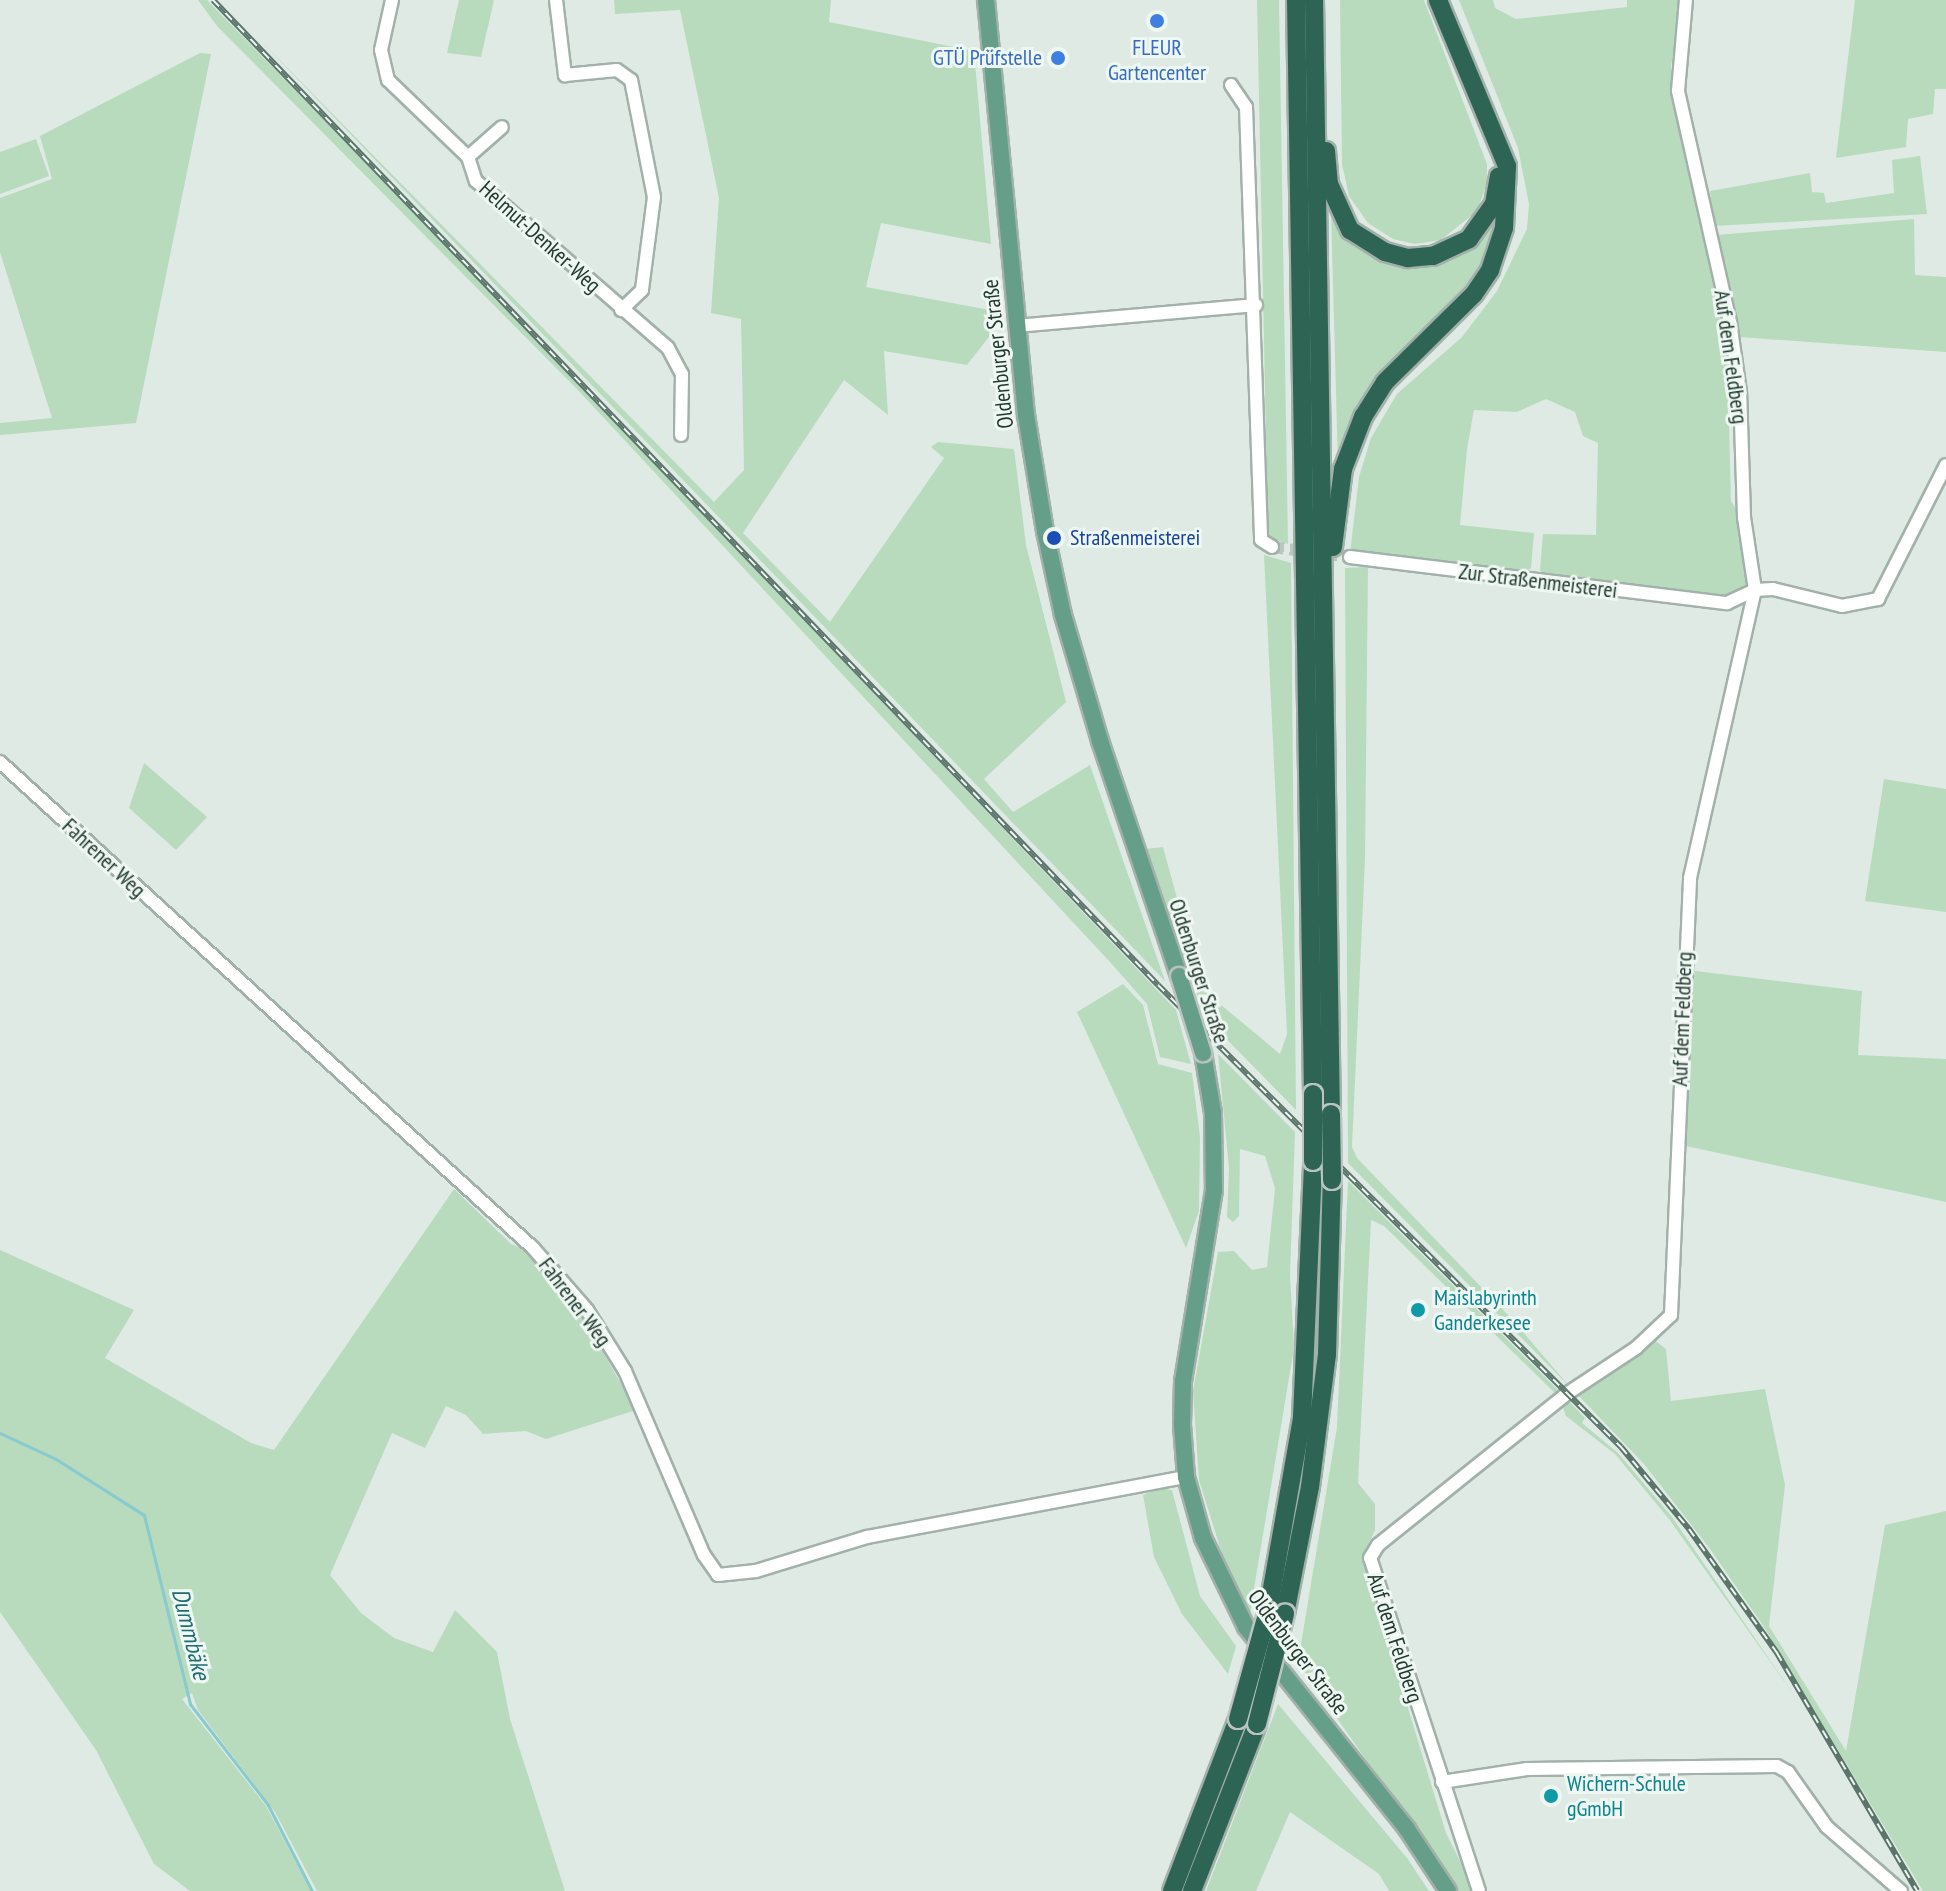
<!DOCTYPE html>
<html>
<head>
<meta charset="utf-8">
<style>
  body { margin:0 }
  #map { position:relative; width:1946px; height:1891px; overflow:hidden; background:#dfeae4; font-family:"PT Sans Narrow",sans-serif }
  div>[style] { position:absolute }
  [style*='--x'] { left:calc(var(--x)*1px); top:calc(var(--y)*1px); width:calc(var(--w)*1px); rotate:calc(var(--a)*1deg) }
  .green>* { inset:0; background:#b8dbbe }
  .stream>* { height:3px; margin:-1.5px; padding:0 1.5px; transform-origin:1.5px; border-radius:1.5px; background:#88cace }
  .minor-tunnel>* { height:12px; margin-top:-6px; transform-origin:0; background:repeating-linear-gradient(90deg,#b9c7c0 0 12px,transparent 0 18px) }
  .roads { filter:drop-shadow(2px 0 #a2b1aa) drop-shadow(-2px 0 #a2b1aa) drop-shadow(0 2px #a2b1aa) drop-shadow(0 -2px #a2b1aa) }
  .minor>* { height:12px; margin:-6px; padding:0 6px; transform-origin:6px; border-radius:6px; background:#fff }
  .major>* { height:16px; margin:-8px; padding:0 8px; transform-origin:8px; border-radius:8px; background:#659e89 }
  .highway>* { height:18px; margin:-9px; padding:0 9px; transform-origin:9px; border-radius:9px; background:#2e6453 }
  .rail>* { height:6px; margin-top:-3px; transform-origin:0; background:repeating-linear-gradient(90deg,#eff7f2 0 9px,#5b756b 0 18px); box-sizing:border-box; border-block:2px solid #5b756b }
  .bridges { filter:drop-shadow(2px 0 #bcc4c1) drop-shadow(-2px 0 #bcc4c1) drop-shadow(0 2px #bcc4c1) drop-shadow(0 -2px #bcc4c1) }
  .major-bridge>* { height:16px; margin:-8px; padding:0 8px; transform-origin:8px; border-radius:8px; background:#659e89 }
  .highway-bridge>* { height:18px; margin:-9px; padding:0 9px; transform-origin:9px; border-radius:9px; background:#2e6453 }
  .dots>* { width:22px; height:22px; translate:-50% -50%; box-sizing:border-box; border:4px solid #eff7f2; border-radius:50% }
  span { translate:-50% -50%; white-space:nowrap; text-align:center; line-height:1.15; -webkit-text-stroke:6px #eff7f2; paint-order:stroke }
  .shop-label { font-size:22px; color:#366cbe }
  .right { translate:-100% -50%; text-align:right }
  .street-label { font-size:22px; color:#213930 }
  .transit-label { font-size:22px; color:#164399 }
  .left { translate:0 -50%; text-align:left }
  .culture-label { font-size:22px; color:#0d838f }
  .water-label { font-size:24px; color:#1d6d72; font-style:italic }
</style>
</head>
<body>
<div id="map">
  <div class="green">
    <div style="clip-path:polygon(198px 0,207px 0,484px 284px,1176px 1010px,1191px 1064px,1160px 1057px,1147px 1004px,1110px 962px,577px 389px,217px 26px)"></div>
    <div style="clip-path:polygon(459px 0,494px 0,481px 57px,447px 53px)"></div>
    <div style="clip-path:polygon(614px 0,831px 0,829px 22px,974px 51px,991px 244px,881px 223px,866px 287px,990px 310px,995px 329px,967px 365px,884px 351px,888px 415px,844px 380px,743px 533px,830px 622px,944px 458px,931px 447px,938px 442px,1014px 449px,1026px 545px,1066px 702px,984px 779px,1013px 812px,1090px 765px,1165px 981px,255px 35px,714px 502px,744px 470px,741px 319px,711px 313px,719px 198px,680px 10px,615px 14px)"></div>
    <div style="clip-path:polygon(1257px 0,1279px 0,1288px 544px,1268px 537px)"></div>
    <div style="clip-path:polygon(1340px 0,1424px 0,1487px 164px,1487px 183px,1477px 211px,1441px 240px,1415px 244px,1393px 239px,1368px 223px,1349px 196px,1342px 164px)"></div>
    <div style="clip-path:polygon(1459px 0,1493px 0,1495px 8px,1516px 19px,1627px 7px,1627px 0,1683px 0,1671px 66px,1673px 99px,1727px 349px,1731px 501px,1741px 517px,1751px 585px,1743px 593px,1722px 599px,1547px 579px,1540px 570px,1543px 534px,1596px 535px,1598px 443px,1583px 436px,1575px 412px,1546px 399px,1517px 412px,1474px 410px,1467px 449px,1460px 525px,1534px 533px,1531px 568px,1522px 575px,1350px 553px,1359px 477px,1371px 438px,1397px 394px,1462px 337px,1497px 291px,1527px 229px,1529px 204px,1518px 148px)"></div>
    <div style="clip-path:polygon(1855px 0,1946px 0,1946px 89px,1935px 89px,1933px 114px,1908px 119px,1906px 147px,1836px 158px)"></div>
    <div style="clip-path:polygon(200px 53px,211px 54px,136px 423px,0 435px,0 423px,52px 418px,0 252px,0 198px,52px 179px,40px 136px)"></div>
    <div style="clip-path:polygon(36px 139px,49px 176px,0 194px,0 152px)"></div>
    <div style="clip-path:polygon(1920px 156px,1927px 214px,1714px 226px,1710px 191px,1810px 173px,1812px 192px,1824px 193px,1826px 203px,1894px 193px,1892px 160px)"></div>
    <div style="clip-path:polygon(1331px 211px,1346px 236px,1373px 257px,1414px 266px,1468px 251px,1500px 219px,1470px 293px,1418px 339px,1338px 466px)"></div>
    <div style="clip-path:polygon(1914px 219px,1915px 275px,1946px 277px,1946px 352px,1739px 337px,1716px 235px)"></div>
    <div style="clip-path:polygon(1264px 555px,1291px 563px,1296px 1110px,1205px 1017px,1145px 849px,1163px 847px,1202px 989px,1280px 1054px,1287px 1034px)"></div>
    <div style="clip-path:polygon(1368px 567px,1365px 859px,1352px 1147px,1357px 1158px,1511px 1318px,1569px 1386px,1348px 1163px,1345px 568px)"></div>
    <div style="clip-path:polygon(144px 763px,207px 817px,176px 850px,129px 808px)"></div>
    <div style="clip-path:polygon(1884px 779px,1946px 789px,1946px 912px,1865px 901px)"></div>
    <div style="clip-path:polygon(1687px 970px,1862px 991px,1858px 1055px,1946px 1059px,1946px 1202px,1686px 1146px)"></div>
    <div style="clip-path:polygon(1123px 984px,1143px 1005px,1158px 1064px,1192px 1073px,1200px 1137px,1199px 1211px,1186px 1248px,1077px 1012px)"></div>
    <div style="clip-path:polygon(1218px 1054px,1295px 1132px,1290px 1275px,1294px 1348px,1250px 1613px,1222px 1554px,1199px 1480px,1193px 1391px,1218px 1252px,1234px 1251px,1252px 1270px,1267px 1267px,1275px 1188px,1265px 1156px,1240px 1149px,1239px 1216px,1233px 1222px,1227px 1217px,1229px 1168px)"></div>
    <div style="clip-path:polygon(1348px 1181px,1559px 1391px,1556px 1394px,1384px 1226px,1371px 1220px,1358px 1483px,1375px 1504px,1375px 1530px,1365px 1552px,1369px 1580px,1446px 1833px,1475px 1891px,1457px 1891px,1298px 1662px,1337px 1427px)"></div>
    <div style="clip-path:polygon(454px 1189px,511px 1244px,531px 1252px,584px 1319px,636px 1410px,546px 1439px,526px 1431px,483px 1434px,466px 1415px,446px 1406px,425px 1448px,392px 1433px,330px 1575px,361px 1613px,394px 1638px,433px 1652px,455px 1610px,497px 1652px,510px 1719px,565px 1891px,317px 1891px,275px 1812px,198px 1710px,192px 1693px,182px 1699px,266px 1806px,311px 1891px,190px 1891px,154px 1864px,96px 1750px,0 1612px,0 1250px,134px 1310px,105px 1358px,251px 1443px,274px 1450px)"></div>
    <div style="clip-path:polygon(1653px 1339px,1666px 1349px,1671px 1401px,1765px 1389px,1785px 1485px,1769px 1626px,1846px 1751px,1885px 1525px,1946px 1511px,1946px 1891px,1923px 1891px,1762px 1624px,1710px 1549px,1644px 1464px,1577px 1394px)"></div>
    <div style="clip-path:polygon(1567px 1399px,1585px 1418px,1582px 1423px,1618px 1453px,1672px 1517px,1796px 1698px,1669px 1519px,1615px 1454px,1566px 1416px,1562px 1405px)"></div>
    <div style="clip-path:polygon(1160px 1488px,1172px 1490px,1200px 1596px,1236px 1646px,1228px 1674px,1182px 1614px,1154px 1557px,1143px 1495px)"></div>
    <div style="clip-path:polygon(1278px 1704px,1407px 1858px,1429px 1891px,1389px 1891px,1379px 1874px,1290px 1812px,1256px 1891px,1206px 1891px)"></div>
  </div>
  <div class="stream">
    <div style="--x:0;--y:1433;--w:62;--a:24.9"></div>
    <div style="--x:56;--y:1459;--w:104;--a:32.5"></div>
    <div style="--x:144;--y:1515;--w:195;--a:76.3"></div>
    <div style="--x:190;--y:1704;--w:128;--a:52.3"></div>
    <div style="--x:268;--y:1805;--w:97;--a:62.9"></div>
  </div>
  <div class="minor-tunnel">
    <div style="--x:1272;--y:547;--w:79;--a:7.3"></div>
  </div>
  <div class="roads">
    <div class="minor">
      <div style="--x:392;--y:0;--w:51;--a:102.4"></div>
      <div style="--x:381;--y:50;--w:31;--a:77"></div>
      <div style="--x:388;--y:80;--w:111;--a:43.9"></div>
      <div style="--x:468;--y:157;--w:25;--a:72"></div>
      <div style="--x:476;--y:181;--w:254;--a:41"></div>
      <div style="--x:668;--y:348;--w:30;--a:62"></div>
      <div style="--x:682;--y:374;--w:61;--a:90.9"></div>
      <div style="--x:556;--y:0;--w:76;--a:83.2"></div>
      <div style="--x:565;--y:75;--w:52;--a:-5.5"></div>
      <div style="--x:617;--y:70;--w:17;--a:36"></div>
      <div style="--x:631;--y:80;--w:119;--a:78.9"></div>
      <div style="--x:654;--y:197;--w:94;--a:97.4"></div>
      <div style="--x:642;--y:290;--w:29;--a:136"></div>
      <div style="--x:1231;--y:85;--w:27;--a:56"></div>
      <div style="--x:1246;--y:107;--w:433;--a:88"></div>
      <div style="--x:1261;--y:540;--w:13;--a:32"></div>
      <div style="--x:468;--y:157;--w:45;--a:-41.4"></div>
      <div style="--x:1016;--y:326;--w:241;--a:-5"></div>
      <div style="--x:1350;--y:557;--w:380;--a:7"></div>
      <div style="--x:1727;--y:603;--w:31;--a:-25"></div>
      <div style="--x:1755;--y:590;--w:18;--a:-3"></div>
      <div style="--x:1773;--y:589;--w:71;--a:13.8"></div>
      <div style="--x:1842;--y:606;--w:37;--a:-11"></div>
      <div style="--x:1878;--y:599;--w:150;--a:-63.1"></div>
      <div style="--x:0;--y:762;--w:721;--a:42.36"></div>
      <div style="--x:533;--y:1248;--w:82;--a:48.9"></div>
      <div style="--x:587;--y:1310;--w:72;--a:58.1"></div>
      <div style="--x:625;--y:1371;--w:200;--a:66.8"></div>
      <div style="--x:704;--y:1555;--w:24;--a:55"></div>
      <div style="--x:718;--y:1575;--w:38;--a:-6"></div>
      <div style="--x:756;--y:1571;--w:116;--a:-17"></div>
      <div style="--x:867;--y:1537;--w:325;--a:-10.7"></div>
      <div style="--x:1442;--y:1782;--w:86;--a:-8.7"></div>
      <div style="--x:1527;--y:1769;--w:250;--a:-0.7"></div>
      <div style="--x:1777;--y:1766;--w:13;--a:29"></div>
      <div style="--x:1788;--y:1772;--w:67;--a:54.7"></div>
      <div style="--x:1827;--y:1827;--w:98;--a:40.9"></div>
      <div style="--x:1479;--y:1891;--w:350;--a:-108.1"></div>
      <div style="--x:1370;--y:1558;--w:15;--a:-58"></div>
      <div style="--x:1378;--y:1545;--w:243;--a:-38.7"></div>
      <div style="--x:1568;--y:1393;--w:82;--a:-33.5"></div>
      <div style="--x:1636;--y:1348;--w:48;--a:-43.3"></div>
      <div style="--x:1671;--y:1315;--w:437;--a:-87.5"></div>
      <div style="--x:1690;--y:878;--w:295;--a:-77.3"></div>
      <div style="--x:1755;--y:590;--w:74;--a:-98.6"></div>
      <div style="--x:1744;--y:517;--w:125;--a:-91.8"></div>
      <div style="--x:1740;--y:392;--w:71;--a:-98.1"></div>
      <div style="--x:1730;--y:322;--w:237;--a:-102.7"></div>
      <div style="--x:1678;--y:91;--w:91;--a:-85"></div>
    </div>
    <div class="major">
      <div style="--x:986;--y:0;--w:417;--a:84.5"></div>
      <div style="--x:1026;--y:415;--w:118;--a:80.7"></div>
      <div style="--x:1045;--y:531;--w:86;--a:77.9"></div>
      <div style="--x:1063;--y:615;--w:131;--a:73.6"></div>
      <div style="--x:1100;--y:741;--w:248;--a:71.4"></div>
      <div style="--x:1203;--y:1053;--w:61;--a:80.5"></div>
      <div style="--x:1213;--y:1113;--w:77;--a:89.3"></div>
      <div style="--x:1214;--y:1190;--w:193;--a:99.2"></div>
      <div style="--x:1183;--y:1381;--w:44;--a:91.3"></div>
      <div style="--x:1182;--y:1425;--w:52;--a:85.6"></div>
      <div style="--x:1186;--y:1477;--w:63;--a:74.4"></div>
      <div style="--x:1203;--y:1538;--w:99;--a:64.2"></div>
      <div style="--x:1246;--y:1627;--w:258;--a:51.4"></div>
      <div style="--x:1407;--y:1829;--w:74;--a:56.5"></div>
    </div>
    <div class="highway">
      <div style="--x:1296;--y:0;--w:1094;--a:89.11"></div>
      <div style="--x:1314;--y:0;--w:1114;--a:89.13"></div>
      <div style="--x:1326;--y:151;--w:33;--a:85"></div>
      <div style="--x:1329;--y:184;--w:51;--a:65.5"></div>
      <div style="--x:1350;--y:230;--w:41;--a:32.2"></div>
      <div style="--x:1385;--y:252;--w:24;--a:15"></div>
      <div style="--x:1408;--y:258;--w:25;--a:-5"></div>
      <div style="--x:1433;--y:256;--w:40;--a:-25"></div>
      <div style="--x:1469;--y:239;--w:43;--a:-54.5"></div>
      <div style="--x:1494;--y:204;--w:28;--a:-80"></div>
      <div style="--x:1333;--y:547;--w:79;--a:-82.7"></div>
      <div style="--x:1343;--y:469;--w:56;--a:-69"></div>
      <div style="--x:1363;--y:417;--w:41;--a:-57.8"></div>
      <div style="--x:1385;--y:382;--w:125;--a:-44.7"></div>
      <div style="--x:1474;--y:294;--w:29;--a:-56"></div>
      <div style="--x:1490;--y:270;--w:44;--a:-71.6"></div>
      <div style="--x:1504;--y:228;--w:62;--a:-87.2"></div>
      <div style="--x:1507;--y:166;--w:180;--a:-112.6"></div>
      <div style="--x:1268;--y:1611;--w:196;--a:-80"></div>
      <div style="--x:1302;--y:1418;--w:257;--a:-87.5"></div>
      <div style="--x:1285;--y:1614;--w:129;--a:-78.9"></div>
      <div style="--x:1310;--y:1487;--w:134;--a:-82.7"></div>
      <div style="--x:1327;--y:1354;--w:174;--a:-88.4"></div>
      <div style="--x:1172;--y:1891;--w:184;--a:-69"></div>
      <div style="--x:1192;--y:1891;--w:179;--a:-68.7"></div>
    </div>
  </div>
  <div class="rail">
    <div style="--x:213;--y:0;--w:1365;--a:46.19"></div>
    <div style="--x:1158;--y:985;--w:654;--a:44.94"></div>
    <div style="--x:1621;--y:1447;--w:107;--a:50.3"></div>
    <div style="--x:1689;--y:1529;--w:152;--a:54.6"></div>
    <div style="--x:1777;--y:1653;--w:276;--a:59.5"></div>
  </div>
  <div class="bridges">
    <div class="major-bridge">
      <div style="--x:1179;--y:976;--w:81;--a:72.7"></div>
    </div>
    <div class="highway-bridge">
      <div style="--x:1313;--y:1094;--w:67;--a:90"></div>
      <div style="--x:1331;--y:1114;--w:66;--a:89.1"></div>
      <div style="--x:1238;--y:1719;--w:112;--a:-74.5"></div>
      <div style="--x:1257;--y:1724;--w:114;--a:-75.7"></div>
    </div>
  </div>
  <div class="dots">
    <div style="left:1157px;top:21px;background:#3f7fe0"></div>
    <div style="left:1058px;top:58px;background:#3f7fe0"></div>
    <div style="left:1054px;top:538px;background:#1a4fb4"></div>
    <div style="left:1418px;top:1310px;background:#0f9aa8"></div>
    <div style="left:1551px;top:1796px;background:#0f9aa8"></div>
  </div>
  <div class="shop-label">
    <span style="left:1157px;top:60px">FLEUR<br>Gartencenter</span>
    <span class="right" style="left:1042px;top:58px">GTÜ Prüfstelle</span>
  </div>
  <div class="street-label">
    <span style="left:540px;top:237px;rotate:42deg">Helmut-Denker-Weg</span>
    <span style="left:998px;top:354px;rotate:-96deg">Oldenburger Straße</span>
    <span style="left:1731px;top:357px;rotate:82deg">Auf dem Feldberg</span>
    <span style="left:1538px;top:581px;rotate:7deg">Zur Straßenmeisterei</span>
    <span style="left:104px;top:858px;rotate:43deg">Fahrener Weg</span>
    <span style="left:1199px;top:971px;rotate:72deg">Oldenburger Straße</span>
    <span style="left:1682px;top:1019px;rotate:-88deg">Auf dem Feldberg</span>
    <span style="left:575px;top:1302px;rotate:53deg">Fahrener Weg</span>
    <span style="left:1395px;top:1638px;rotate:72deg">Auf dem Feldberg</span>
    <span style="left:1298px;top:1652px;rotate:53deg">Oldenburger Straße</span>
  </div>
  <div class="transit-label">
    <span class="left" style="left:1070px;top:538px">Straßenmeisterei</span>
  </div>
  <div class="culture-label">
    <span class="left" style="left:1434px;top:1310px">Maislabyrinth<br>Ganderkesee</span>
    <span class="left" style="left:1567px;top:1796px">Wichern-Schule<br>gGmbH</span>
  </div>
  <div class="water-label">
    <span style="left:191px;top:1634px;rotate:76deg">Dummbäke</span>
  </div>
</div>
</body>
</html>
